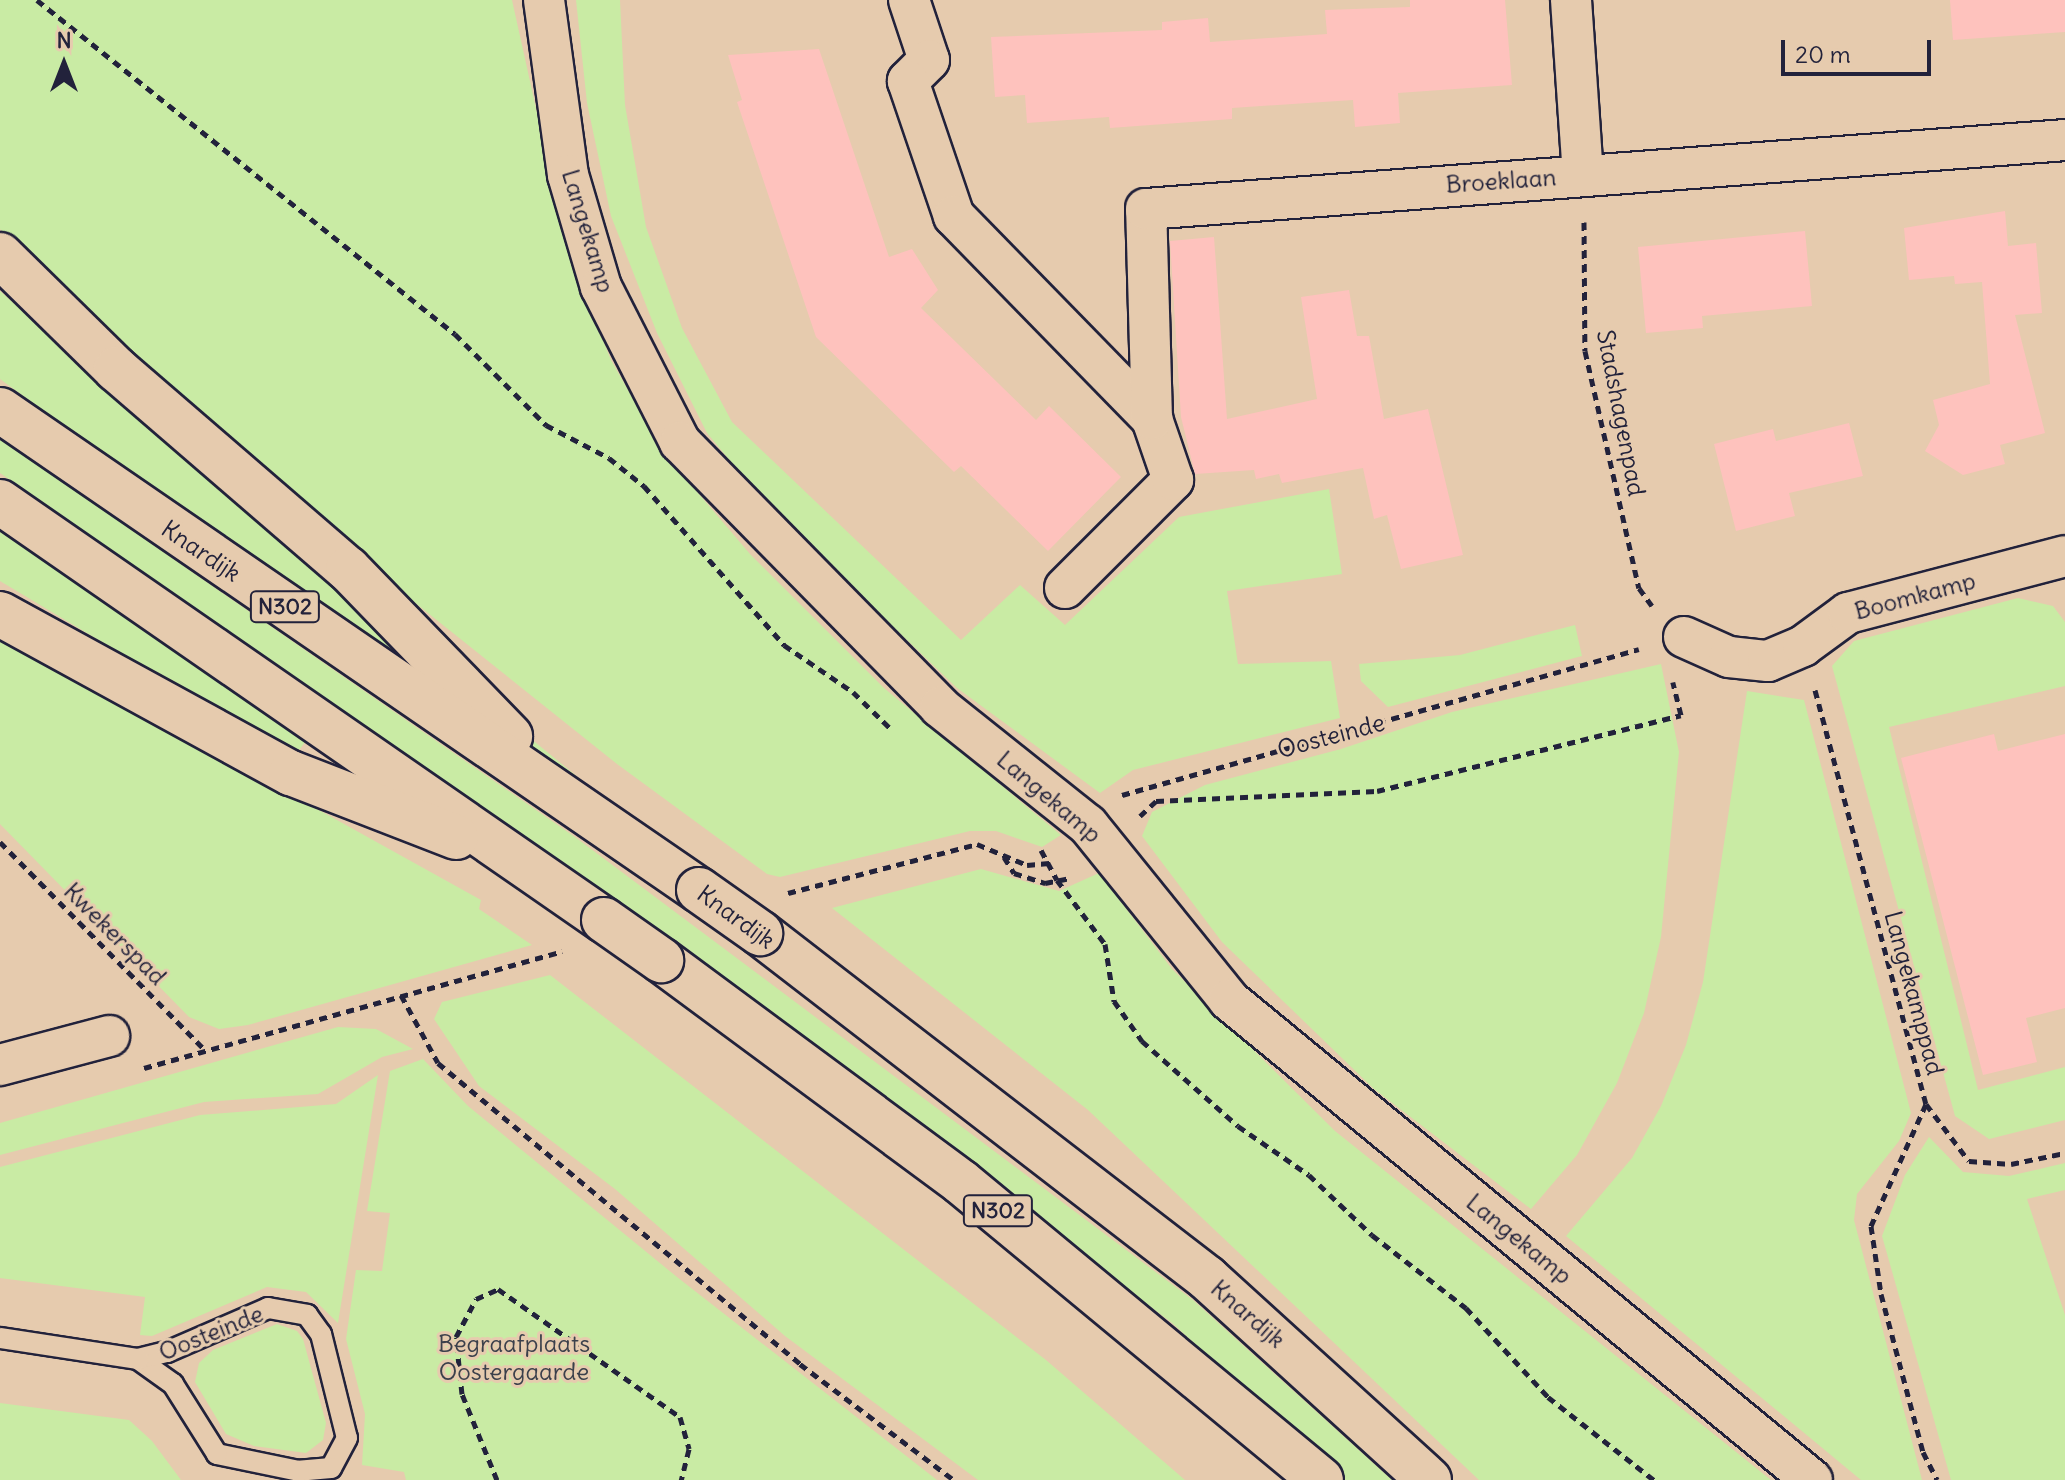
<!DOCTYPE html>
<html>
<head>
<meta charset="utf-8">
<style>
  body { margin:0 }
  #map { position:relative; width:2065px; height:1480px; overflow:hidden; background:#e6cbae; font-family:Delius,sans-serif }
  div>[style] { position:absolute }
  [style*='--x'] { left:calc(var(--x)*1px); top:calc(var(--y)*1px); width:calc(var(--w)*1px); rotate:calc(var(--a)*1deg) }
  .green>* { inset:0; background:#c9eba4 }
  .building>* { inset:0; background:#fec2bd }
  .path>* { height:5px; margin-top:-2.5px; transform-origin:0; background:repeating-linear-gradient(90deg,#22223b 0 8px,transparent 0 14px) }
  .roads { filter:drop-shadow(2px 0 #22223b) drop-shadow(-2px 0 #22223b) drop-shadow(0 2px #22223b) drop-shadow(0 -2px #22223b) }
  .lane>* { height:20px; margin:-10px; padding:0 10px; transform-origin:10px; border-radius:10px; background:#e6cbae }
  .street>* { height:40px; margin:-20px; padding:0 20px; transform-origin:20px; border-radius:20px; background:#e6cbae }
  .primary>* { height:44px; margin:-22px; padding:0 22px; transform-origin:22px; border-radius:22px; background:#e6cbae }
  .bridges { filter:drop-shadow(2px 0 #22223b) drop-shadow(-2px 0 #22223b) drop-shadow(0 2px #22223b) drop-shadow(0 -2px #22223b) }
  .primary-bridge>* { height:44px; margin:-22px; padding:0 22px; transform-origin:22px; border-radius:22px; background:#e6cbae }
  span { translate:-50% -50%; white-space:nowrap; text-align:center; line-height:1.15; -webkit-text-stroke:6px #e6cbae; paint-order:stroke }
  .shield-label span { padding:2px 6px; background:#e6cbae; border:2px solid; border-radius:6px; -webkit-text-stroke-width:0 }
  .shield-label { font-size:22px; color:#22223b; font-weight:700 }
  .street-label { font-size:24px; color:#22223b }
  .park-label { font-size:24px; color:#3b404b }
  .north { position:absolute; left:24px; top:24px; width:80px; height:80px; -webkit-text-stroke:6px #e6cbae; paint-order:stroke; rotate:0deg; font-size:22px; font-weight:700; line-height:32px; text-align:center; color:#22223b }
  .north::after { content:''; display:block; margin:auto; width:28px; height:36px; background:#22223b; clip-path:polygon(50% 0,100% 100%,50% 72%,0 100%) }
  .scale { position:absolute; left:1781px; top:40px; width:150px; height:36px; box-sizing:border-box; border:4px solid #22223b; border-top:0; padding-left:10px; font-size:24px; line-height:28px; white-space:nowrap; color:#22223b; -webkit-text-stroke:6px #e6cbae; paint-order:stroke }
</style>
</head>
<body>
<div id="map">
  <div class="green">
    <div style="clip-path:polygon(0 0,512px 0,568px 253px,611px 360px,664px 453px,750px 554px,884px 688px,1061px 835px,1042px 847px,996px 831px,970px 831px,780px 877px,767px 874px,617px 764px,285px 499px,40px 275px,0 229px)"></div>
    <div style="clip-path:polygon(576px 0,620px 0,625px 105px,646px 227px,682px 328px,732px 422px,961px 640px,1020px 585px,1065px 625px,1179px 517px,1329px 489px,1342px 574px,1227px 591px,1238px 664px,1331px 661px,1340px 718px,1133px 770px,1100px 793px,957px 688px,770px 509px,707px 433px,657px 333px,611px 216px,587px 103px)"></div>
    <div style="clip-path:polygon(0 291px,219px 484px,579px 778px,206px 530px,0 379px)"></div>
    <div style="clip-path:polygon(0 439px,575px 837px,1193px 1300px,1392px 1480px,1345px 1480px,1172px 1323px,553px 856px,0 473px)"></div>
    <div style="clip-path:polygon(0 529px,308px 738px,294px 757px,0 581px)"></div>
    <div style="clip-path:polygon(2018px 598px,2053px 606px,2065px 622px,2065px 686px,1889px 727px,1978px 1090px,2065px 1067px,2065px 1120px,1989px 1139px,1955px 1116px,1832px 666px,1854px 641px)"></div>
    <div style="clip-path:polygon(1575px 625px,1582px 656px,1388px 707px,1361px 681px,1359px 664px,1460px 655px)"></div>
    <div style="clip-path:polygon(0 633px,481px 900px,479px 909px,532px 945px,248px 1025px,219px 1029px,189px 1017px,0 824px)"></div>
    <div style="clip-path:polygon(1661px 664px,1679px 752px,1661px 937px,1644px 1013px,1617px 1083px,1577px 1155px,1531px 1209px,1374px 1089px,1222px 942px,1142px 836px,1152px 812px,1205px 785px,1341px 749px,1452px 712px)"></div>
    <div style="clip-path:polygon(1747px 691px,1804px 700px,1911px 1113px,1899px 1141px,1857px 1194px,1854px 1220px,1922px 1480px,1861px 1480px,1566px 1236px,1632px 1158px,1661px 1106px,1686px 1045px,1703px 982px)"></div>
    <div style="clip-path:polygon(981px 869px,1059px 891px,1099px 873px,1172px 969px,1335px 1131px,1771px 1480px,1479px 1480px,1088px 1110px,832px 908px)"></div>
    <div style="clip-path:polygon(550px 975px,1046px 1360px,1185px 1480px,978px 1480px,785px 1336px,615px 1189px,479px 1086px,434px 1019px,442px 1002px)"></div>
    <div style="clip-path:polygon(338px 1027px,376px 1029px,413px 1049px,382px 1057px,318px 1094px,204px 1102px,0 1155px,0 1123px)"></div>
    <div style="clip-path:polygon(423px 1059px,468px 1106px,677px 1277px,937px 1480px,406px 1480px,404px 1472px,362px 1465px,365px 1414px,346px 1339px,356px 1270px,382px 1271px,390px 1213px,367px 1211px,390px 1071px)"></div>
    <div style="clip-path:polygon(378px 1075px,338px 1323px,306px 1292px,267px 1287px,152px 1336px,140px 1335px,145px 1297px,0 1278px,0 1167px,200px 1115px,336px 1104px)"></div>
    <div style="clip-path:polygon(1929px 1137px,1963px 1172px,2009px 1176px,2065px 1163px,2065px 1190px,2027px 1199px,2065px 1315px,2065px 1480px,1951px 1480px,1882px 1236px,1905px 1175px)"></div>
    <div style="clip-path:polygon(277px 1324px,297px 1331px,303px 1339px,326px 1423px,323px 1440px,306px 1453px,254px 1446px,226px 1434px,195px 1382px,199px 1363px,213px 1350px)"></div>
    <div style="clip-path:polygon(0 1403px,129px 1420px,152px 1441px,181px 1480px,0 1480px)"></div>
  </div>
  <div class="building">
    <div style="clip-path:polygon(1410px 0,1505px 0,1512px 85px,1398px 93px,1400px 123px,1355px 127px,1353px 100px,1232px 108px,1232px 119px,1110px 128px,1109px 117px,1027px 123px,1025px 95px,995px 97px,991px 37px,1162px 30px,1162px 22px,1208px 18px,1210px 42px,1327px 34px,1325px 10px,1410px 7px)"></div>
    <div style="clip-path:polygon(1950px 0,2065px 0,2065px 32px,1953px 40px)"></div>
    <div style="clip-path:polygon(819px 49px,889px 257px,912px 249px,938px 290px,921px 308px,1036px 420px,1049px 406px,1121px 477px,1048px 551px,961px 466px,954px 472px,816px 337px,737px 102px,742px 100px,728px 55px)"></div>
    <div style="clip-path:polygon(2005px 211px,2008px 246px,2036px 243px,2042px 313px,2015px 315px,2045px 433px,2000px 445px,2005px 464px,1963px 475px,1925px 451px,1939px 425px,1933px 400px,1990px 384px,1982px 282px,1955px 284px,1954px 276px,1909px 280px,1904px 228px)"></div>
    <div style="clip-path:polygon(1805px 231px,1812px 306px,1702px 316px,1703px 328px,1646px 333px,1638px 247px)"></div>
    <div style="clip-path:polygon(1214px 237px,1227px 419px,1317px 399px,1301px 297px,1349px 290px,1357px 336px,1369px 336px,1384px 419px,1428px 409px,1463px 555px,1401px 569px,1387px 515px,1374px 519px,1363px 468px,1282px 483px,1279px 474px,1256px 479px,1254px 470px,1195px 474px,1181px 417px,1170px 241px)"></div>
    <div style="clip-path:polygon(1849px 423px,1863px 476px,1789px 493px,1795px 516px,1736px 531px,1714px 444px,1773px 429px,1776px 441px)"></div>
    <div style="clip-path:polygon(1994px 734px,1998px 751px,2065px 734px,2065px 1008px,2026px 1018px,2037px 1062px,1983px 1075px,1901px 758px)"></div>
  </div>
  <div class="path">
    <div style="--x:37;--y:0;--w:535;--a:38.63"></div>
    <div style="--x:455;--y:334;--w:129;--a:45"></div>
    <div style="--x:546;--y:425;--w:71;--a:27.6"></div>
    <div style="--x:609;--y:458;--w:45;--a:38.7"></div>
    <div style="--x:644;--y:486;--w:212;--a:48.6"></div>
    <div style="--x:784;--y:645;--w:83;--a:34.3"></div>
    <div style="--x:853;--y:692;--w:53;--a:44.2"></div>
    <div style="--x:1584;--y:222;--w:129;--a:89.6"></div>
    <div style="--x:1585;--y:351;--w:243;--a:77.2"></div>
    <div style="--x:1639;--y:588;--w:22;--a:54"></div>
    <div style="--x:1815;--y:690;--w:429;--a:75"></div>
    <div style="--x:1926;--y:1104;--w:71;--a:53"></div>
    <div style="--x:1969;--y:1161;--w:42;--a:4.1"></div>
    <div style="--x:2011;--y:1164;--w:55;--a:-11.5"></div>
    <div style="--x:1122;--y:795;--w:537;--a:-15.77"></div>
    <div style="--x:1140;--y:816;--w:22;--a:-43"></div>
    <div style="--x:1156;--y:801;--w:221;--a:-2.6"></div>
    <div style="--x:1377;--y:791;--w:313;--a:-14"></div>
    <div style="--x:1681;--y:715;--w:34;--a:-104"></div>
    <div style="--x:0;--y:842;--w:292;--a:45.4"></div>
    <div style="--x:1041;--y:850;--w:34;--a:62"></div>
    <div style="--x:1057;--y:880;--w:80;--a:53.1"></div>
    <div style="--x:1105;--y:944;--w:58;--a:81"></div>
    <div style="--x:1114;--y:1001;--w:49;--a:55"></div>
    <div style="--x:1142;--y:1041;--w:128;--a:41.5"></div>
    <div style="--x:1238;--y:1126;--w:86;--a:34.6"></div>
    <div style="--x:1309;--y:1175;--w:87;--a:43.6"></div>
    <div style="--x:1372;--y:1235;--w:119;--a:37.8"></div>
    <div style="--x:1466;--y:1308;--w:121;--a:47.3"></div>
    <div style="--x:1548;--y:1397;--w:135;--a:38.1"></div>
    <div style="--x:1004;--y:857;--w:19;--a:58"></div>
    <div style="--x:1014;--y:873;--w:33;--a:18"></div>
    <div style="--x:1045;--y:883;--w:26;--a:-11"></div>
    <div style="--x:788;--y:893;--w:195;--a:-14.5"></div>
    <div style="--x:977;--y:844;--w:54;--a:22.8"></div>
    <div style="--x:1027;--y:865;--w:25;--a:-5"></div>
    <div style="--x:401;--y:995;--w:77;--a:61.4"></div>
    <div style="--x:438;--y:1063;--w:471;--a:39.7"></div>
    <div style="--x:800;--y:1364;--w:193;--a:37"></div>
    <div style="--x:144;--y:1068;--w:434;--a:-15.6"></div>
    <div style="--x:1926;--y:1104;--w:134;--a:114.3"></div>
    <div style="--x:1871;--y:1226;--w:69;--a:81.6"></div>
    <div style="--x:1881;--y:1294;--w:163;--a:75.1"></div>
    <div style="--x:1923;--y:1452;--w:31;--a:63"></div>
    <div style="--x:497;--y:1480;--w:93;--a:-112.1"></div>
    <div style="--x:462;--y:1394;--w:57;--a:-96"></div>
    <div style="--x:456;--y:1337;--w:43;--a:-62.2"></div>
    <div style="--x:476;--y:1299;--w:24;--a:-24"></div>
    <div style="--x:498;--y:1289;--w:223;--a:35.1"></div>
    <div style="--x:680;--y:1417;--w:33;--a:74"></div>
    <div style="--x:689;--y:1449;--w:32;--a:104"></div>
  </div>
  <div class="roads">
    <div class="lane">
      <div style="--x:268;--y:1308;--w:40;--a:10"></div>
      <div style="--x:307;--y:1315;--w:24;--a:54"></div>
      <div style="--x:321;--y:1334;--w:107;--a:76"></div>
      <div style="--x:347;--y:1438;--w:34;--a:118"></div>
      <div style="--x:331;--y:1468;--w:32;--a:175"></div>
      <div style="--x:299;--y:1471;--w:84;--a:-168.3"></div>
      <div style="--x:217;--y:1454;--w:83;--a:-122.2"></div>
      <div style="--x:173;--y:1384;--w:43;--a:-144.5"></div>
      <div style="--x:138;--y:1359;--w:30;--a:-14"></div>
      <div style="--x:167;--y:1352;--w:110;--a:-23.5"></div>
      <div style="--x:0;--y:1338;--w:140;--a:8.7"></div>
    </div>
    <div class="street">
      <div style="--x:544;--y:0;--w:177;--a:82.2"></div>
      <div style="--x:568;--y:175;--w:117;--a:73.6"></div>
      <div style="--x:601;--y:287;--w:174;--a:63"></div>
      <div style="--x:680;--y:442;--w:371;--a:45.5"></div>
      <div style="--x:940;--y:707;--w:189;--a:38.6"></div>
      <div style="--x:1088;--y:825;--w:225;--a:51.1"></div>
      <div style="--x:1229;--y:1000;--w:755;--a:39.47"></div>
      <div style="--x:909;--y:0;--w:63;--a:71.6"></div>
      <div style="--x:929;--y:60;--w:30;--a:135"></div>
      <div style="--x:908;--y:81;--w:143;--a:71.2"></div>
      <div style="--x:954;--y:216;--w:284;--a:45.7"></div>
      <div style="--x:1571;--y:0;--w:175;--a:86.1"></div>
      <div style="--x:1065;--y:588;--w:153;--a:-45"></div>
      <div style="--x:1173;--y:480;--w:65;--a:-109"></div>
      <div style="--x:1152;--y:419;--w:210;--a:-91.6"></div>
      <div style="--x:1146;--y:209;--w:922;--a:-4.29"></div>
      <div style="--x:1684;--y:637;--w:49;--a:24"></div>
      <div style="--x:1729;--y:657;--w:39;--a:6"></div>
      <div style="--x:1768;--y:661;--w:38;--a:-23"></div>
      <div style="--x:1803;--y:646;--w:56;--a:-36.3"></div>
      <div style="--x:1848;--y:613;--w:224;--a:-14.7"></div>
      <div style="--x:0;--y:1065;--w:113;--a:-14.9"></div>
    </div>
    <div class="primary">
      <div style="--x:0;--y:255;--w:163;--a:44.5"></div>
      <div style="--x:116;--y:369;--w:306;--a:40.8"></div>
      <div style="--x:348;--y:569;--w:233;--a:45.9"></div>
      <div style="--x:0;--y:410;--w:848;--a:34.48"></div>
      <div style="--x:0;--y:502;--w:735;--a:34.69"></div>
      <div style="--x:0;--y:614;--w:332;--a:28.7"></div>
      <div style="--x:291;--y:773;--w:177;--a:21.2"></div>
      <div style="--x:760;--y:933;--w:565;--a:37.66"></div>
      <div style="--x:1207;--y:1278;--w:300;--a:42.3"></div>
      <div style="--x:661;--y:960;--w:373;--a:36.5"></div>
      <div style="--x:961;--y:1182;--w:467;--a:39.6"></div>
    </div>
  </div>
  <div class="bridges">
    <div class="primary-bridge">
      <div style="--x:699;--y:890;--w:75;--a:35.2"></div>
      <div style="--x:604;--y:920;--w:70;--a:35.1"></div>
    </div>
  </div>
  <div class="shield-label">
    <span style="left:285px;top:607px">N302</span>
    <span style="left:998px;top:1211px">N302</span>
  </div>
  <div class="street-label">
    <span style="left:1501px;top:181px;rotate:-4deg">Broeklaan</span>
    <span style="left:588px;top:231px;rotate:73deg">Langekamp</span>
    <span style="left:1621px;top:413px;rotate:79deg">Stadshagenpad</span>
    <span style="left:201px;top:551px;rotate:34deg">Knardijk</span>
    <span style="left:1915px;top:596px;rotate:-15deg">Boomkamp</span>
    <span style="left:1331px;top:736px;rotate:-15deg">Oosteinde</span>
    <span style="left:1049px;top:797px;rotate:40deg">Langekamp</span>
    <span style="left:736px;top:917px;rotate:36deg">Knardijk</span>
    <span style="left:115px;top:934px;rotate:45deg">Kwekerspad</span>
    <span style="left:1914px;top:993px;rotate:75deg">Langekamppad</span>
    <span style="left:1519px;top:1239px;rotate:39deg">Langekamp</span>
    <span style="left:1248px;top:1314px;rotate:41deg">Knardijk</span>
    <span style="left:211px;top:1333px;rotate:-22deg">Oosteinde</span>
  </div>
  <div class="park-label">
    <span style="left:514px;top:1358px">Begraafplaats<br>Oostergaarde</span>
  </div>
  <div class="north">N</div>
  <div class="scale">20 m</div>
</div>
</body>
</html>
